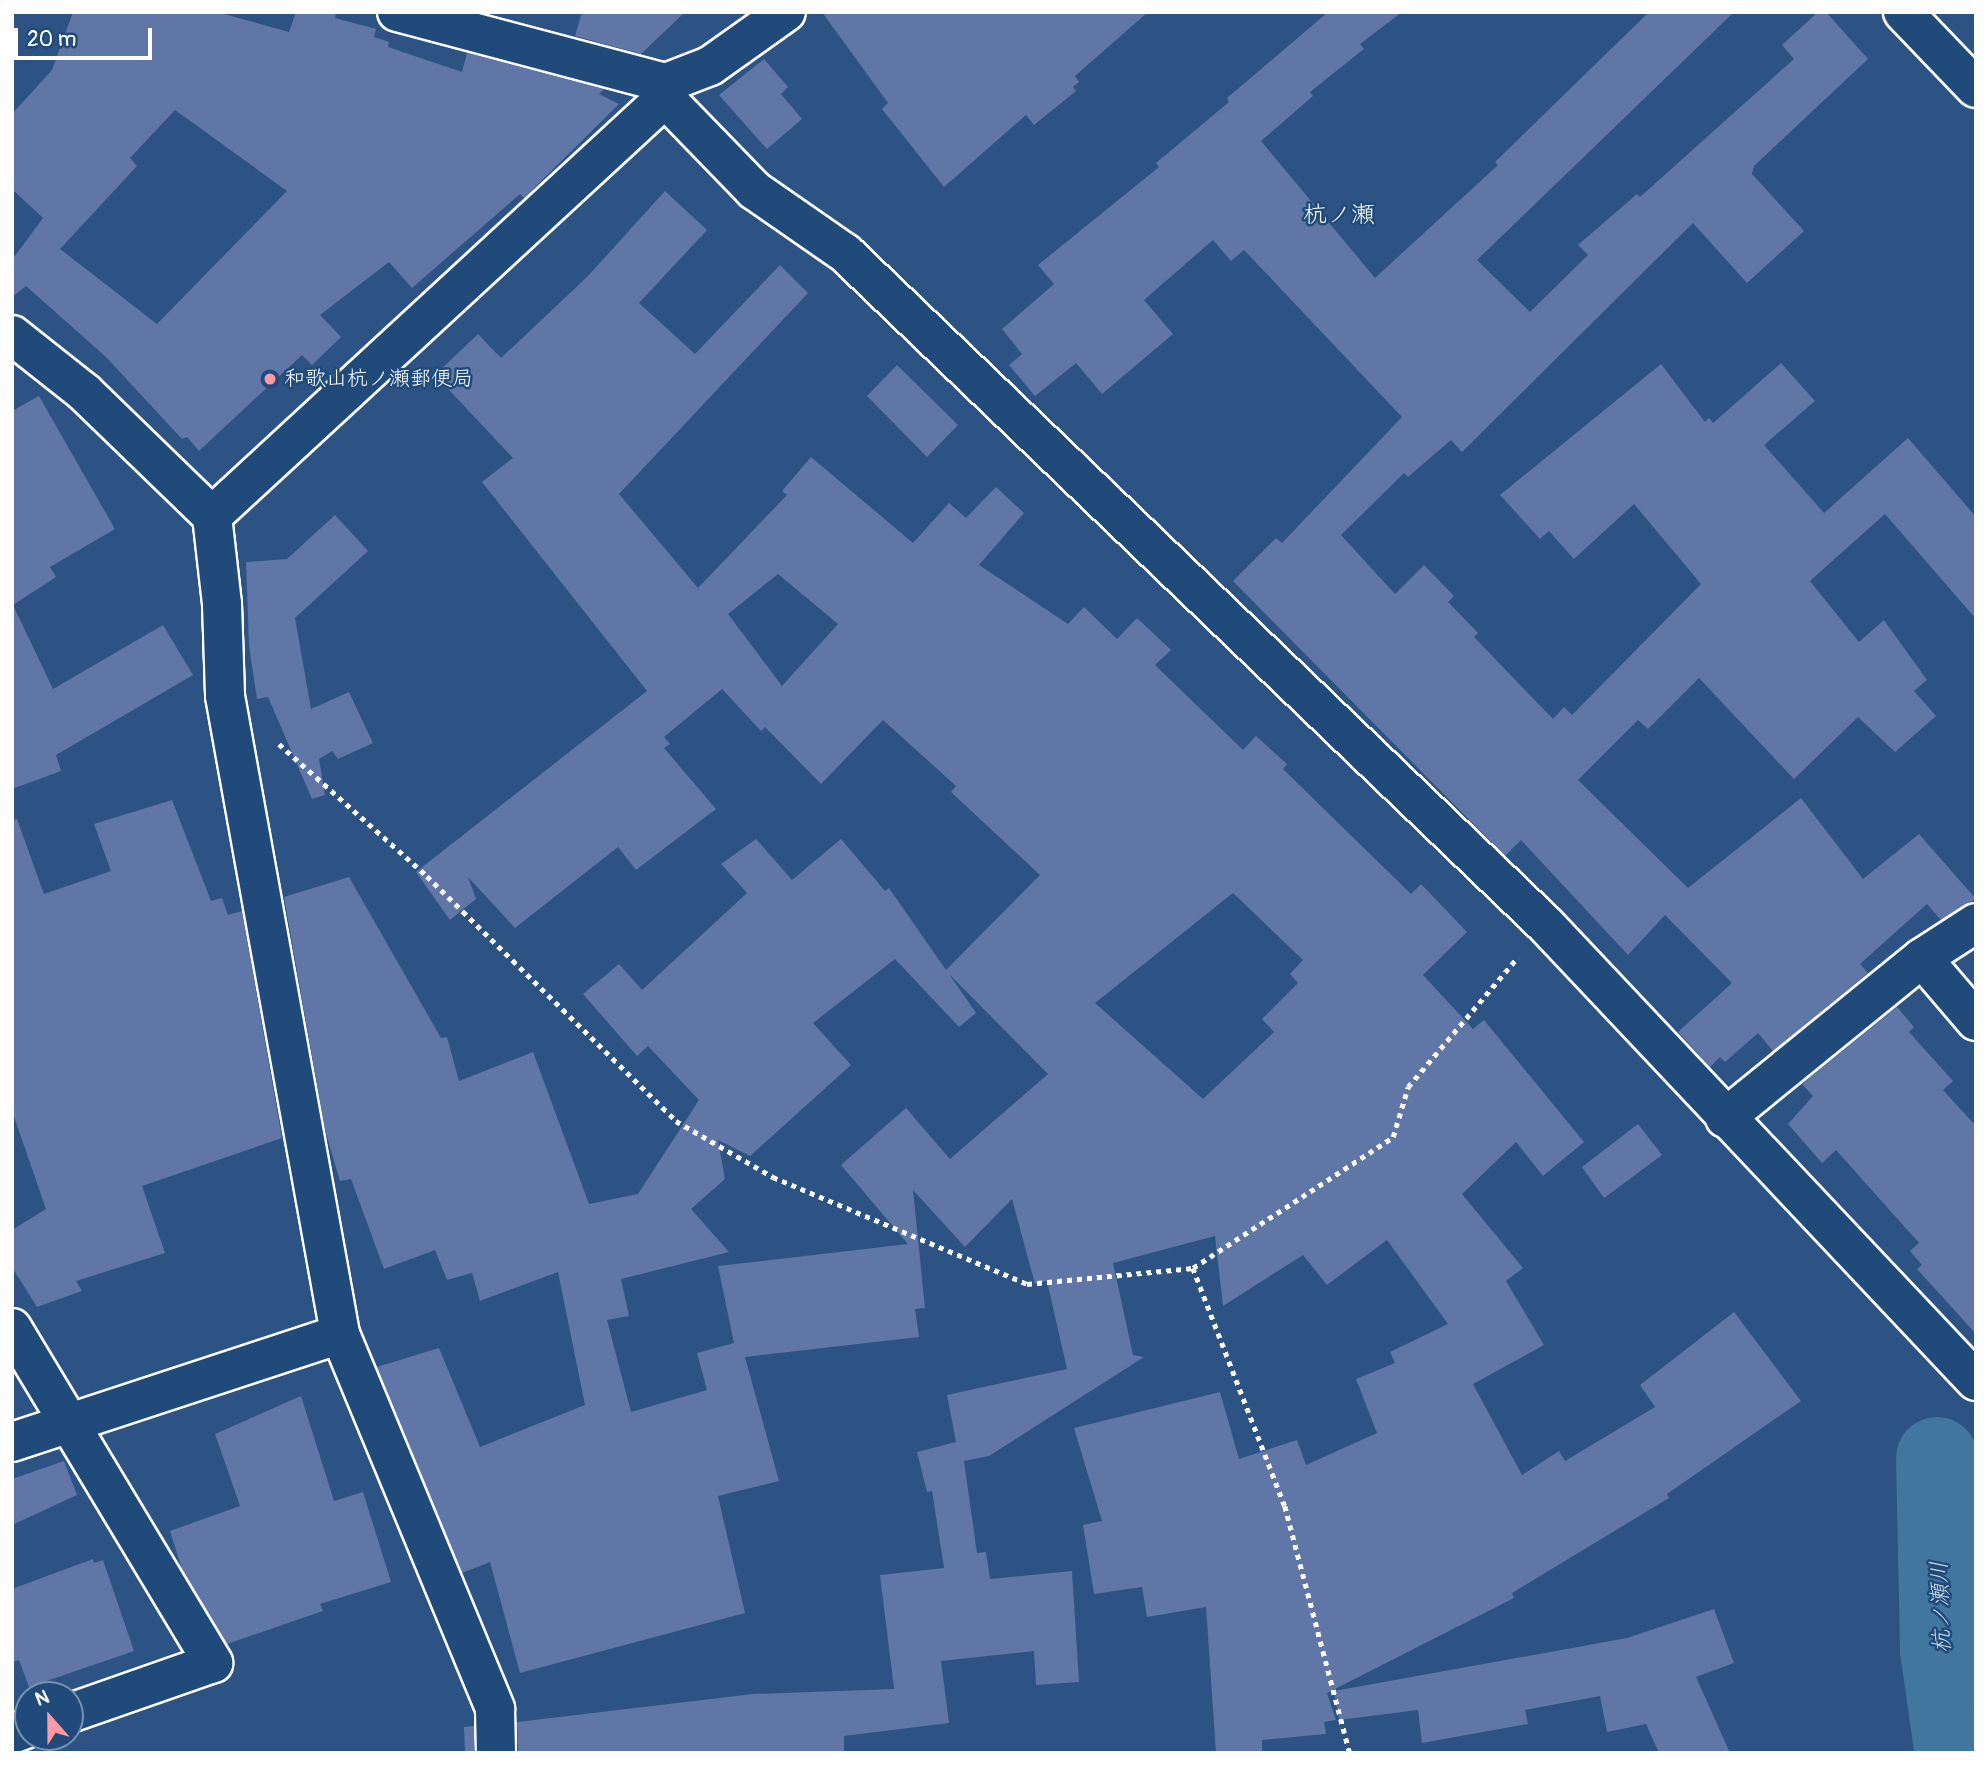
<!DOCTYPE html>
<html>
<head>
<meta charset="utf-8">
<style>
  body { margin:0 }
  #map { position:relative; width:1988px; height:1765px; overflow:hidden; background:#2c5383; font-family:Pangolin,"Klee One",sans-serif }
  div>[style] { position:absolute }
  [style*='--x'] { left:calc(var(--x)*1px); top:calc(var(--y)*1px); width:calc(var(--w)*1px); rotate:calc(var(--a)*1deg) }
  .river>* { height:82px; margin:-41px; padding:0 41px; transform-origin:41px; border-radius:41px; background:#41769e }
  .building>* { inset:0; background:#5f76a6 }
  .path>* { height:4.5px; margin-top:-2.25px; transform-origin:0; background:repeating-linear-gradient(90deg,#fff 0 5px,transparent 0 10px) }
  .roads { filter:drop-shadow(2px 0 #fff) drop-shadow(-2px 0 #fff) drop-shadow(0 2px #fff) drop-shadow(0 -2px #fff) }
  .minor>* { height:38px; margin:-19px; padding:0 19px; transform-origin:19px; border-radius:19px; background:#1f4a7a }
  .dots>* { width:19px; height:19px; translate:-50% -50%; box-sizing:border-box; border:4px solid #1f4a7a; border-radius:50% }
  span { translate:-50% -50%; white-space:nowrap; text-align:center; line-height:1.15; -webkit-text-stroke:5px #1f4a7a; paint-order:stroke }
  .poi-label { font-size:21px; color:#fff }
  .left { translate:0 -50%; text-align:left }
  .water-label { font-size:23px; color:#d0dde7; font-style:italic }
  .quarter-label { font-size:24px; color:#fff }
  .frame { position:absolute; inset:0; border:14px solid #fff; pointer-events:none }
  .north { position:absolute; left:14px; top:1681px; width:70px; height:70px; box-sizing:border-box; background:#1f4a7a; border:2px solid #7992af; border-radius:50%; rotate:339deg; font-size:19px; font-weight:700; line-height:28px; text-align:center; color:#fff }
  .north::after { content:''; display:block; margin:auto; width:24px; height:32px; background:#ff9aa2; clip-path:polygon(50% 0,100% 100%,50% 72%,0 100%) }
  .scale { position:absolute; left:14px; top:28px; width:138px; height:32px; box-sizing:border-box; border:4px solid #fff; border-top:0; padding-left:9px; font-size:21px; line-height:24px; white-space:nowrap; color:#fff; -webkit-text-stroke:5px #1f4a7a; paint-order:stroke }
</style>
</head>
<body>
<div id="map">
  <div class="river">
    <div style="--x:1937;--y:1458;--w:192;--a:88.8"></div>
    <div style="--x:1941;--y:1650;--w:92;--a:81.9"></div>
    <div style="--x:1954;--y:1741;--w:13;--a:63"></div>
  </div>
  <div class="building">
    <div style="clip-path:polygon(evenodd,73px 12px,217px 12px,289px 32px,296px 12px,336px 12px,335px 18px,376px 29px,374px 37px,389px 42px,388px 47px,462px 72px,467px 53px,604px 89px,599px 94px,619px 104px,524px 198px,520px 194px,412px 288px,389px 262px,320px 315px,341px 337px,312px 365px,302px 355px,199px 451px,187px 437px,182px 439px,106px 357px,26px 286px,12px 297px,12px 260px,43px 218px,12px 189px,12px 114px,52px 70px,73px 12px,175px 110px,287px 191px,157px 324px,60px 249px,137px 166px,130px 158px,175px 110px)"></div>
    <div style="clip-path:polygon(582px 12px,685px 12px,641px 54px,575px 36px)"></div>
    <div style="clip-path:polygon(822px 12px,1148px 12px,1075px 76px,1079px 82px,1073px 87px,1076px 91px,1034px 125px,1026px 115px,944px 187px,882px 109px,888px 103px)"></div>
    <div style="clip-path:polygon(1328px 12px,1402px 12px,1360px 44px,1364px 49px,1310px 92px,1313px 96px,1261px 141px,1375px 278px,1498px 165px,1495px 162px,1649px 12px,1734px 12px,1477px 260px,1530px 312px,1588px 255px,1578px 245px,1637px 194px,1640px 197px,1794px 59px,1782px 45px,1818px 12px,1826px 12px,1868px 59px,1754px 166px,1752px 174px,1804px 231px,1747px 283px,1693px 223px,1462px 452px,1451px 440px,1408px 477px,1404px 473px,1341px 535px,1395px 594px,1424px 565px,1454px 596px,1448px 602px,1478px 633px,1474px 637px,1553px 719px,1564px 707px,1572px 715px,1701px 584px,1634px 504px,1574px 559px,1549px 531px,1540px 539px,1500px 495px,1661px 364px,1705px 422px,1709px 418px,1713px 423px,1781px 363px,1815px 401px,1764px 445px,1824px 513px,1908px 438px,1976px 517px,1976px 619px,1885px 514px,1810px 581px,1859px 642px,1884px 620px,1927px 680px,1914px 691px,1936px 716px,1895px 752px,1858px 717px,1794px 779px,1699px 678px,1648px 729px,1638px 720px,1578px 780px,1688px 888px,1801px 798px,1863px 879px,1919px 834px,1976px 899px,1941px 920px,1927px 904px,1860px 964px,1868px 973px,1773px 1051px,1758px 1033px,1725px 1062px,1720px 1057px,1710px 1067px,1678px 1032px,1732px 983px,1665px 915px,1628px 955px,1521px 840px,1505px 856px,1233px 581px,1276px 538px,1282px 543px,1402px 417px,1244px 250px,1231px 261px,1213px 240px,1144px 300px,1173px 334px,1102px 394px,1076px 363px,1035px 396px,1009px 365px,1022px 354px,1002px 329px,1054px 284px,1038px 265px,1159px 167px,1156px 163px,1229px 102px,1227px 98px)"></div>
    <div style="clip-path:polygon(764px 59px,788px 87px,781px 94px,802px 119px,767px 149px,719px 95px)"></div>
    <div style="clip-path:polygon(evenodd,665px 191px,707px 230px,639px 303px,695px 354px,780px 265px,808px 293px,619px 494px,698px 588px,787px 495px,782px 491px,811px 457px,913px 543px,949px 503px,966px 518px,996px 487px,1024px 513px,979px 565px,1068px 624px,1084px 607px,1117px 639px,1137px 618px,1171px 650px,1155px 665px,1243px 750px,1256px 736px,1287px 764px,1283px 769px,1411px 894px,1421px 884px,1467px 932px,1423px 975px,1473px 1029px,1484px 1020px,1584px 1142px,1543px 1176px,1516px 1142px,1462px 1194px,1523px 1268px,1506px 1281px,1544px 1345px,1473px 1384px,1522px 1475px,1559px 1451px,1565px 1461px,1655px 1407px,1640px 1385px,1734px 1312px,1801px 1401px,1667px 1494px,1669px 1498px,1512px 1593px,1514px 1598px,1327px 1693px,1336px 1720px,1324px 1722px,1326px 1734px,1262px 1740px,1262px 1753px,1216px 1753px,1206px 1607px,1147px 1617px,1142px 1587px,1094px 1594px,1083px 1525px,1102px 1521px,1074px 1428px,1220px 1392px,1239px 1459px,1297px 1440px,1306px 1465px,1377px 1433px,1356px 1379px,1395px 1363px,1390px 1352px,1448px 1324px,1387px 1240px,1327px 1285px,1303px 1255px,1223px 1306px,1215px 1236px,1113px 1263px,1133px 1355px,1144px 1357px,989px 1456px,964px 1461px,977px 1553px,986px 1552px,990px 1579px,1072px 1571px,1079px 1682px,1036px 1685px,1034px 1651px,941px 1661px,949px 1723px,844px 1736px,844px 1753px,518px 1753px,517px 1722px,753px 1694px,894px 1689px,880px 1575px,944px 1568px,932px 1491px,927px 1492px,917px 1452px,956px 1442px,947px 1395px,1067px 1369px,1047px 1281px,1035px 1284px,1012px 1199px,965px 1247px,913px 1190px,925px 1308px,915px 1309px,919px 1337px,745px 1357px,779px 1481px,718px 1496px,745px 1613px,520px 1673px,490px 1562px,462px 1573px,377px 1367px,439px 1348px,480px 1447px,585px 1405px,558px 1272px,480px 1301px,472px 1273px,447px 1280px,435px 1250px,384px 1269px,351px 1179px,340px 1181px,325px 1130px,284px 897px,349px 877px,441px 1038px,447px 1037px,459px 1081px,533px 1052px,589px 1204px,638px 1194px,699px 1100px,648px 1046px,637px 1056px,583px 994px,619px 964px,642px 990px,747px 893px,721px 864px,756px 839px,792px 880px,841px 839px,885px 891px,889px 888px,946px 970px,1040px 875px,951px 792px,956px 786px,883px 720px,821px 784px,765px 727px,761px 731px,722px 689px,664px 737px,670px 744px,664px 748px,716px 809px,636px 870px,618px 847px,515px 928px,468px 877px,476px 899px,450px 920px,416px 872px,647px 691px,482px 482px,513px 458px,435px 375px,478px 334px,501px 358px,588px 276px,665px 191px,778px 574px,838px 624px,782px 686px,728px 614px,778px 574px,665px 191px,1233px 893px,1303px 960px,1290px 974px,1298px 983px,1262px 1019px,1274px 1032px,1203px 1099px,1095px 1003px,1233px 893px,665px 191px,895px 959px,959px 1027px,976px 1013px,949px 974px,1048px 1074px,950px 1159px,906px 1108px,841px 1165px,908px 1244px,718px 1266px,734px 1343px,697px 1353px,707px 1390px,631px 1412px,607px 1320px,629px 1316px,621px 1279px,729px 1252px,691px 1209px,725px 1179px,718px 1140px,750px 1156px,851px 1065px,813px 1023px,895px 959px)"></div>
    <div style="clip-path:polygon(897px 365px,958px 425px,927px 457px,867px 396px)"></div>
    <div style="clip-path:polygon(39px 396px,115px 529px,50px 567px,56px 577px,13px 605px,53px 689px,163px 625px,193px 675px,56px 755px,61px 771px,12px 789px,12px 411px)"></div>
    <div style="clip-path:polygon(335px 515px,368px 551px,295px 618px,311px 709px,349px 692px,373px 743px,338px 759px,332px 751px,319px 759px,325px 795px,312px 799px,268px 697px,257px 699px,249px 646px,246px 562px,287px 559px)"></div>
    <div style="clip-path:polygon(172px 800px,211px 901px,222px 898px,228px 915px,242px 911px,282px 1138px,142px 1186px,165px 1253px,76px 1281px,82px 1291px,37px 1307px,12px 1267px,12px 1230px,46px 1209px,12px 1111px,12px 820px,17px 819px,44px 894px,111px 871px,94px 824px)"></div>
    <div style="clip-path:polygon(1897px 1007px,1914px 1027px,1909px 1032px,1953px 1081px,1943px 1090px,1976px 1126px,1976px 1334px,1917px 1269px,1922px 1265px,1910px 1251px,1919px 1243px,1836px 1150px,1822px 1163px,1788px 1124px,1813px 1096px,1802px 1084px)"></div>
    <div style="clip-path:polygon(1638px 1124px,1662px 1155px,1604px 1198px,1582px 1167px)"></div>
    <div style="clip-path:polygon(301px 1396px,334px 1501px,363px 1492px,391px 1582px,320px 1604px,323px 1611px,227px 1644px,182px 1569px,170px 1531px,240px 1506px,215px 1434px)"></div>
    <div style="clip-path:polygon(64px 1461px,77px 1495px,12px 1525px,12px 1479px)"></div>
    <div style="clip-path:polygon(93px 1559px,94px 1563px,103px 1560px,134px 1651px,29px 1687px,19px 1660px,12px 1662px,12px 1589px)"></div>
    <div style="clip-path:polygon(1714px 1609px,1734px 1663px,1696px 1677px,1730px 1753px,1659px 1753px,1646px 1724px,1607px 1732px,1600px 1696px,1525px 1710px,1528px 1724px,1422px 1743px,1418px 1710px,1339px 1720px,1334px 1691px,1627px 1638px)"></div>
    <div style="clip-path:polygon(474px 1726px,474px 1753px,465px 1753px,464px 1727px)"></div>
  </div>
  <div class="path">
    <div style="--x:279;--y:744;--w:198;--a:41.7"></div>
    <div style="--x:427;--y:876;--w:349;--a:44.5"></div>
    <div style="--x:676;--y:1121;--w:112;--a:30"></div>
    <div style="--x:773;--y:1177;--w:276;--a:22.8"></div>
    <div style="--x:1027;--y:1284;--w:167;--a:-5.5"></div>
    <div style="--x:1193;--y:1268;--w:239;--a:-33.2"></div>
    <div style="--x:1393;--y:1137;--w:52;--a:-73.3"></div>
    <div style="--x:1408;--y:1087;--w:170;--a:-49.8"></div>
    <div style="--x:1193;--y:1268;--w:255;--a:68.9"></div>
    <div style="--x:1285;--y:1506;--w:255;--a:75.3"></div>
  </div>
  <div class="roads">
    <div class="minor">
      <div style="--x:397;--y:12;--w:278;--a:14.8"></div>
      <div style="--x:666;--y:83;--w:47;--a:-21.1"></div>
      <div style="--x:710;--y:66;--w:93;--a:-35.4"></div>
      <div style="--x:1903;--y:12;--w:105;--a:46.2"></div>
      <div style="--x:665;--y:98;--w:128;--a:45.9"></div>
      <div style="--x:754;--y:190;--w:111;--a:34.7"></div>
      <div style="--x:845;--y:253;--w:970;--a:43.79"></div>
      <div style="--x:1545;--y:924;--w:628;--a:46.68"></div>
      <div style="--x:12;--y:335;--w:92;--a:38.4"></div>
      <div style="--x:84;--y:392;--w:178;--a:44.1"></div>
      <div style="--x:212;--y:516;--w:89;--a:83.5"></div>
      <div style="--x:222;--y:604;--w:92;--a:88.1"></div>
      <div style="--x:225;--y:696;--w:648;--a:79.78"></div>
      <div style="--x:340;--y:1334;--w:406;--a:67.5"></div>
      <div style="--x:495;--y:1709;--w:44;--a:88.7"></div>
      <div style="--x:212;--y:516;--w:616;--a:-42.7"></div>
      <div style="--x:665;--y:98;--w:15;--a:-86"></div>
      <div style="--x:1922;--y:958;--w:64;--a:-32.9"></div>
      <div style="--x:1725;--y:1118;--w:254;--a:-39.1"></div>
      <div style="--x:1922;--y:958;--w:83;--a:49.4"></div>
      <div style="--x:12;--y:1328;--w:391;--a:59"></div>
      <div style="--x:213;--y:1663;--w:151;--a:160.7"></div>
      <div style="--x:12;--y:1442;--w:345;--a:-18.2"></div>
      <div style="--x:12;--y:1734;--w:17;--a:-21"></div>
    </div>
  </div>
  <div class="dots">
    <div style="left:270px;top:379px;background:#ff9aa2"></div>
  </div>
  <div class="poi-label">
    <span class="left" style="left:284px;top:379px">和歌山杭ノ瀬郵便局</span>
  </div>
  <div class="water-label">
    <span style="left:1941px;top:1607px;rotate:-92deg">杭ノ瀬川</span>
  </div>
  <div class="quarter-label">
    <span style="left:1339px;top:215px">杭ノ瀬</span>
  </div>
  <div class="frame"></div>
  <div class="north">N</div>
  <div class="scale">20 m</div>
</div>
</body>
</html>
